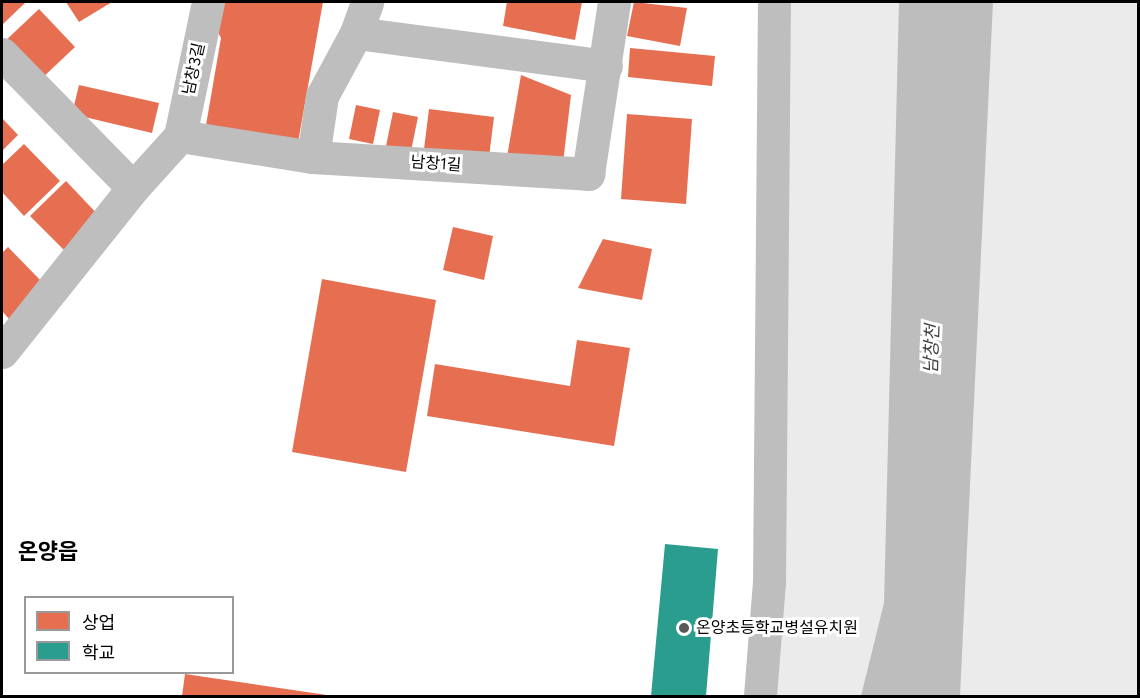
<!DOCTYPE html>
<html>
<head>
<meta charset="utf-8">
<style>
  body { margin:0 }
  #map { position:relative; width:1140px; height:698px; overflow:hidden; background:#fff; font-family:Figtree,"Noto Sans KR",sans-serif }
  div>[style] { position:absolute }
  [style*='--x'] { left:calc(var(--x)*1px); top:calc(var(--y)*1px); width:calc(var(--w)*1px); rotate:calc(var(--a)*1deg) }
  .green>* { inset:0; background:#ebebeb }
  .water>* { inset:0; background:#bdbdbd }
  .shops>* { inset:0; background:#e76f51 }
  .schools>* { inset:0; background:#2a9d8f }
  .minor>* { height:33px; margin:-16.5px; padding:0 16.5px; transform-origin:16.5px; border-radius:16.5px; background:#bebebe }
  .dots>* { width:16px; height:16px; translate:-50% -50%; box-sizing:border-box; border:3px solid #fff; border-radius:50% }
  span { translate:-50% -50%; white-space:nowrap; text-align:center; line-height:1.15; -webkit-text-stroke:6px #fff; paint-order:stroke }
  .street-label { font-size:16px; color:#000 }
  .poi-label { font-size:16px; color:#000 }
  .left { translate:0 -50%; text-align:left }
  .water-label { font-size:18px; color:#424242; font-style:italic }
  .district-label { font-size:22px; color:#000; font-weight:700 }
  .frame { position:absolute; inset:0; border:3px solid #000; pointer-events:none }
  .legend { position:absolute; left:24px; top:596px; width:210px; height:78px; box-sizing:border-box; background:#fff; border:2px solid #999; margin:0; padding:8px 10px; list-style:none; font-size:18px; color:#000 }
  .legend li { display:flex; align-items:center; gap:12px; height:30px }
  .legend b { width:30px; border:2px solid #999 }
</style>
</head>
<body>
<div id="map">
  <div class="green">
    <div style="clip-path:polygon(776px 2px,1138px 2px,1138px 696px,760px 696px)"></div>
  </div>
  <div class="water">
    <div style="clip-path:polygon(899px 2px,993px 2px,960px 696px,861px 696px,884px 603px)"></div>
  </div>
  <div class="shops">
    <div style="clip-path:polygon(2px 2px,26px 2px,2px 25px)"></div>
    <div style="clip-path:polygon(66px 2px,112px 2px,79px 22px)"></div>
    <div style="clip-path:polygon(218px 2px,323px 2px,297px 148px,205px 131px,221px 38px,214px 24px)"></div>
    <div style="clip-path:polygon(507px 2px,582px 2px,575px 40px,503px 26px)"></div>
    <div style="clip-path:polygon(634px 2px,687px 8px,680px 46px,627px 36px)"></div>
    <div style="clip-path:polygon(39px 9px,75px 47px,39px 81px,3px 43px)"></div>
    <div style="clip-path:polygon(630px 48px,715px 56px,712px 86px,628px 77px)"></div>
    <div style="clip-path:polygon(521px 75px,571px 95px,563px 163px,507px 157px)"></div>
    <div style="clip-path:polygon(79px 85px,159px 103px,152px 133px,72px 114px)"></div>
    <div style="clip-path:polygon(356px 105px,380px 110px,373px 144px,349px 139px)"></div>
    <div style="clip-path:polygon(429px 109px,494px 117px,489px 157px,424px 149px)"></div>
    <div style="clip-path:polygon(393px 112px,418px 117px,411px 151px,386px 146px)"></div>
    <div style="clip-path:polygon(627px 114px,692px 119px,686px 204px,621px 199px)"></div>
    <div style="clip-path:polygon(2px 118px,18px 135px,2px 151px)"></div>
    <div style="clip-path:polygon(24px 144px,60px 181px,24px 216px,2px 192px,2px 165px)"></div>
    <div style="clip-path:polygon(66px 181px,102px 219px,67px 253px,30px 216px)"></div>
    <div style="clip-path:polygon(453px 227px,493px 236px,484px 280px,443px 270px)"></div>
    <div style="clip-path:polygon(603px 239px,652px 249px,642px 300px,578px 288px)"></div>
    <div style="clip-path:polygon(8px 247px,44px 284px,9px 319px,2px 311px,2px 253px)"></div>
    <div style="clip-path:polygon(322px 279px,436px 300px,406px 472px,292px 452px)"></div>
    <div style="clip-path:polygon(577px 340px,630px 348px,614px 446px,427px 416px,435px 364px,570px 386px)"></div>
    <div style="clip-path:polygon(185px 674px,327px 695px,327px 696px,182px 696px)"></div>
  </div>
  <div class="schools">
    <div style="clip-path:polygon(665px 544px,718px 549px,706px 696px,651px 696px)"></div>
  </div>
  <div class="minor">
    <div style="--x:356;--y:33;--w:252;--a:7.5"></div>
    <div style="--x:2;--y:54;--w:187;--a:45.6"></div>
    <div style="--x:180;--y:136;--w:135;--a:9"></div>
    <div style="--x:313;--y:157;--w:276;--a:3.5"></div>
    <div style="--x:588;--y:174;--w:174;--a:-81.4"></div>
    <div style="--x:180;--y:136;--w:137;--a:-78.2"></div>
    <div style="--x:313;--y:157;--w:62;--a:-81.6"></div>
    <div style="--x:322;--y:96;--w:72;--a:-61.6"></div>
    <div style="--x:356;--y:33;--w:33;--a:-70"></div>
    <div style="--x:2;--y:352;--w:210;--a:-51.4"></div>
    <div style="--x:133;--y:188;--w:70;--a:-47.9"></div>
    <div style="--x:760;--y:696;--w:114;--a:-85.5"></div>
    <div style="--x:769;--y:582;--w:580;--a:-89.51"></div>
  </div>
  <div class="dots">
    <div style="left:684px;top:628px;background:#595959"></div>
  </div>
  <div class="street-label">
    <span style="left:194px;top:69px;rotate:-78deg">남창3길</span>
    <span style="left:436px;top:164px;rotate:4deg">남창1길</span>
  </div>
  <div class="poi-label">
    <span class="left" style="left:696px;top:628px">온양초등학교병설유치원</span>
  </div>
  <div class="water-label">
    <span style="left:932px;top:349px;rotate:-88deg">남창천</span>
  </div>
  <div class="district-label">
    <span style="left:48px;top:552px">온양읍</span>
  </div>
  <div class="frame"></div>
  <ul class="legend">
  <li><b style="height:16px;background:#e76f51"></b>상업</li>
  <li><b style="height:16px;background:#2a9d8f"></b>학교</li>
  </ul>
</div>
</body>
</html>
